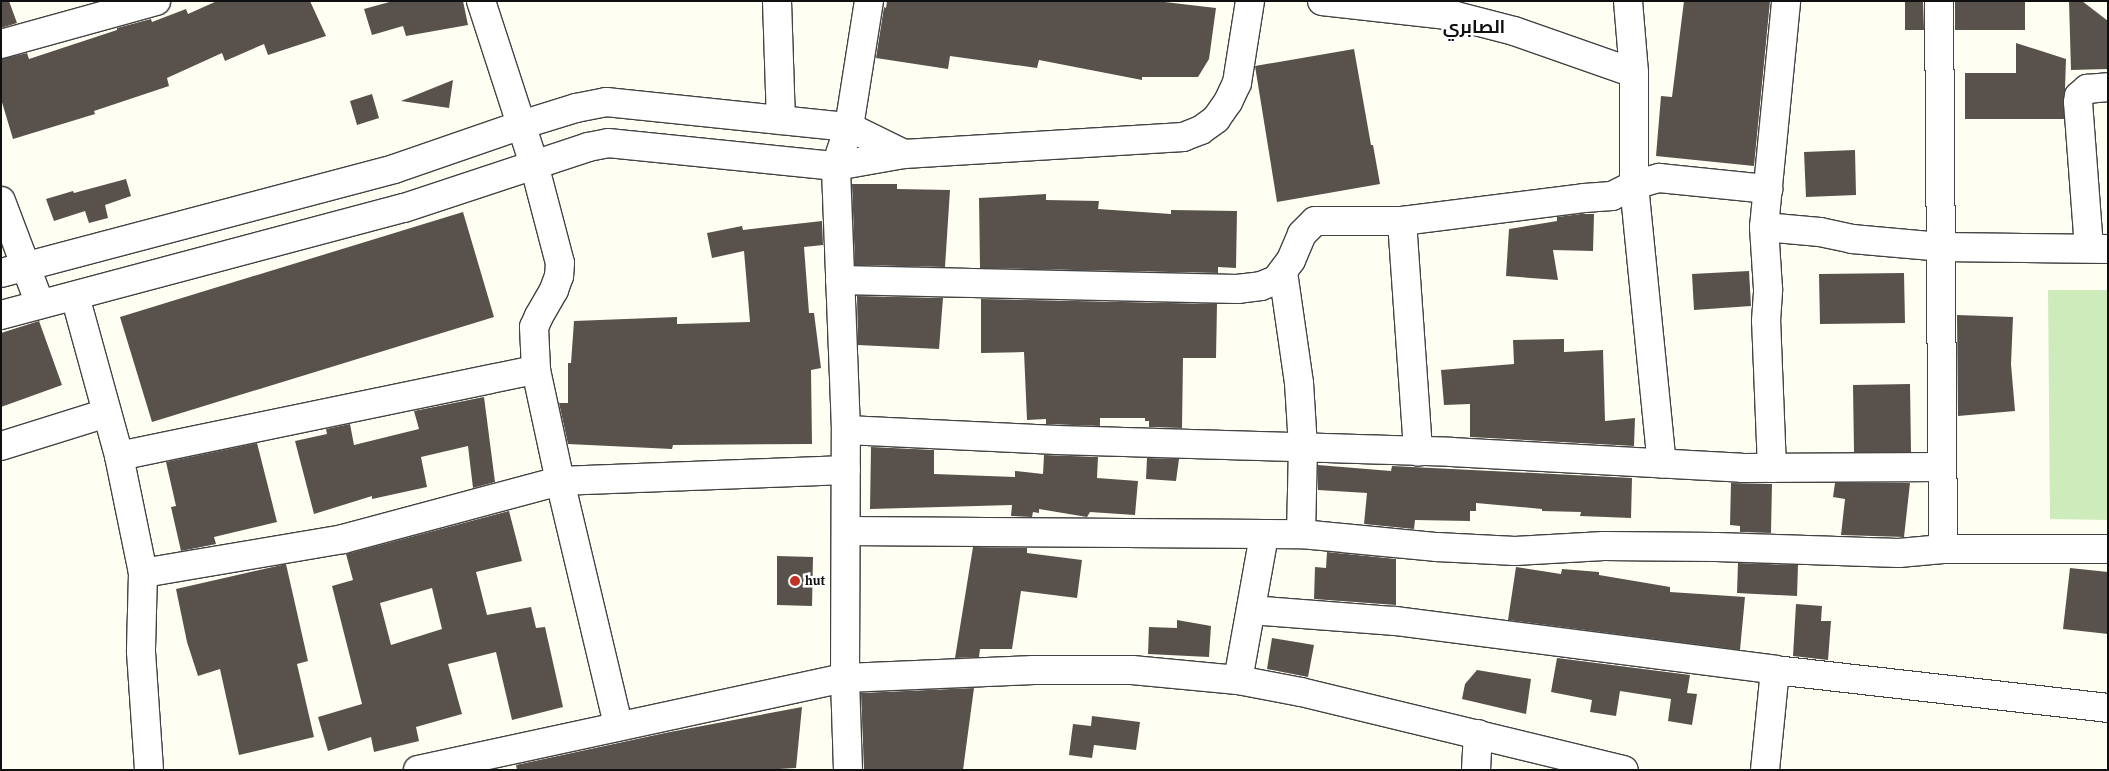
<!DOCTYPE html>
<html>
<head>
<meta charset="utf-8">
<style>
  body { margin:0 }
  #map { position:relative; width:2109px; height:771px; overflow:hidden; background:#fffef3; font-family:"IBM Plex Serif",Cairo,serif }
  div>[style] { position:absolute }
  [style*='--x'] { left:calc(var(--x)*1px); top:calc(var(--y)*1px); width:calc(var(--w)*1px); rotate:calc(var(--a)*1deg) }
  .green>* { inset:0; background:#ceebbb }
  .building>* { inset:0; background:#59524c }
  .roads { filter:drop-shadow(1px 0 #434343) drop-shadow(-1px 0 #434343) drop-shadow(0 1px #434343) drop-shadow(0 -1px #434343) }
  .minor>* { height:28px; margin:-14px; padding:0 14px; transform-origin:14px; border-radius:14px; background:#fff }
  .tertiary>* { height:28px; margin:-14px; padding:0 14px; transform-origin:14px; border-radius:14px; background:#fff }
  .dots>* { width:14px; height:14px; translate:-50% -50%; box-sizing:border-box; border:2px solid #fff; border-radius:50% }
  span { translate:-50% -50%; white-space:nowrap; text-align:center; line-height:1.15; -webkit-text-stroke:5px #fff; paint-order:stroke }
  .poi-label { font-size:12px; color:#101010; font-weight:700 }
  .left { translate:0 -50%; text-align:left }
  .district-label { font-size:18px; color:#101010; font-weight:700 }
  .frame { position:absolute; inset:0; border:2px solid #101010; pointer-events:none }
</style>
</head>
<body>
<div id="map">
  <div class="green">
    <div style="clip-path:polygon(2048px 290px,2108px 290px,2108px 520px,2050px 519px)"></div>
  </div>
  <div class="building">
    <div style="clip-path:polygon(1px 1px,9px 1px,17px 23px,1px 28px)"></div>
    <div style="clip-path:polygon(217px 1px,310px 1px,326px 36px,268px 55px,264px 44px,225px 61px,222px 53px,167px 78px,169px 86px,94px 111px,95px 114px,13px 139px,1px 99px,1px 59px,27px 53px,29px 59px,117px 30px,117px 28px,151px 19px,152px 22px,186px 9px,188px 14px)"></div>
    <div style="clip-path:polygon(393px 1px,463px 1px,468px 25px,406px 36px,403px 26px,372px 35px,364px 9px)"></div>
    <div style="clip-path:polygon(887px 1px,1156px 1px,1216px 8px,1209px 59px,1198px 77px,1142px 77px,1142px 80px,1039px 60px,1037px 68px,950px 56px,948px 69px,876px 58px,884px 7px,886px 8px)"></div>
    <div style="clip-path:polygon(1684px 1px,1770px 1px,1754px 166px,1656px 156px,1661px 96px,1672px 97px)"></div>
    <div style="clip-path:polygon(1905px 1px,1923px 1px,1924px 30px,1905px 30px)"></div>
    <div style="clip-path:polygon(1955px 1px,2025px 1px,2025px 30px,1955px 30px)"></div>
    <div style="clip-path:polygon(2069px 1px,2082px 1px,2108px 21px,2108px 69px,2071px 70px)"></div>
    <div style="clip-path:polygon(2016px 43px,2066px 59px,2064px 119px,1965px 119px,1965px 73px,2016px 73px)"></div>
    <div style="clip-path:polygon(1354px 49px,1371px 145px,1373px 145px,1380px 184px,1277px 202px,1255px 66px)"></div>
    <div style="clip-path:polygon(453px 80px,449px 108px,401px 101px)"></div>
    <div style="clip-path:polygon(372px 94px,379px 118px,357px 125px,350px 101px)"></div>
    <div style="clip-path:polygon(1855px 150px,1856px 195px,1806px 197px,1804px 152px)"></div>
    <div style="clip-path:polygon(126px 179px,131px 196px,105px 205px,108px 218px,89px 223px,85px 211px,54px 221px,46px 199px,73px 191px,74px 193px)"></div>
    <div style="clip-path:polygon(852px 184px,897px 184px,897px 189px,950px 190px,945px 267px,855px 265px)"></div>
    <div style="clip-path:polygon(1046px 194px,1046px 200px,1099px 201px,1098px 209px,1171px 214px,1171px 210px,1237px 211px,1236px 268px,1218px 267px,1218px 273px,980px 268px,979px 198px)"></div>
    <div style="clip-path:polygon(463px 212px,494px 317px,152px 422px,120px 317px)"></div>
    <div style="clip-path:polygon(1581px 214px,1594px 214px,1593px 251px,1553px 250px,1558px 280px,1506px 276px,1509px 229px,1557px 221px,1557px 217px)"></div>
    <div style="clip-path:polygon(822px 221px,823px 245px,804px 247px,809px 313px,814px 313px,821px 368px,811px 370px,812px 444px,673px 445px,672px 449px,568px 444px,559px 403px,568px 403px,568px 363px,571px 363px,574px 321px,677px 317px,677px 324px,750px 322px,744px 251px,712px 258px,707px 233px,742px 226px,743px 230px)"></div>
    <div style="clip-path:polygon(1749px 271px,1751px 306px,1694px 310px,1692px 274px)"></div>
    <div style="clip-path:polygon(1904px 273px,1905px 323px,1820px 324px,1819px 274px)"></div>
    <div style="clip-path:polygon(857px 296px,943px 298px,939px 349px,858px 345px)"></div>
    <div style="clip-path:polygon(981px 299px,1217px 304px,1216px 358px,1183px 358px,1182px 428px,1149px 427px,1149px 421px,1145px 421px,1145px 418px,1100px 418px,1100px 426px,1046px 424px,1046px 419px,1027px 420px,1024px 352px,981px 353px)"></div>
    <div style="clip-path:polygon(1957px 315px,2013px 317px,2011px 364px,2015px 411px,1958px 416px)"></div>
    <div style="clip-path:polygon(39px 321px,62px 385px,1px 407px,1px 333px)"></div>
    <div style="clip-path:polygon(1564px 339px,1564px 352px,1603px 350px,1605px 421px,1635px 418px,1634px 446px,1470px 437px,1470px 404px,1444px 405px,1441px 370px,1514px 364px,1513px 340px)"></div>
    <div style="clip-path:polygon(1910px 384px,1911px 452px,1854px 452px,1853px 385px)"></div>
    <div style="clip-path:polygon(484px 397px,495px 482px,473px 488px,468px 446px,421px 457px,427px 487px,372px 499px,372px 496px,314px 514px,295px 441px,327px 434px,326px 429px,350px 424px,354px 445px,419px 429px,414px 411px)"></div>
    <div style="clip-path:polygon(257px 443px,277px 522px,214px 537px,216px 544px,181px 551px,171px 507px,176px 506px,166px 462px)"></div>
    <div style="clip-path:polygon(871px 447px,934px 450px,934px 474px,1015px 477px,1015px 471px,1043px 474px,1044px 455px,1098px 457px,1097px 478px,1138px 481px,1135px 515px,1090px 512px,1087px 517px,1039px 509px,1039px 513px,1033px 512px,1032px 517px,1011px 516px,1012px 505px,870px 509px)"></div>
    <div style="clip-path:polygon(1147px 458px,1179px 459px,1176px 481px,1146px 479px)"></div>
    <div style="clip-path:polygon(1318px 465px,1391px 471px,1392px 466px,1632px 478px,1631px 518px,1580px 516px,1581px 512px,1542px 511px,1542px 509px,1476px 503px,1476px 511px,1470px 511px,1470px 521px,1415px 520px,1414px 529px,1364px 524px,1367px 493px,1318px 490px)"></div>
    <div style="clip-path:polygon(1731px 483px,1772px 484px,1771px 533px,1740px 532px,1740px 526px,1730px 525px)"></div>
    <div style="clip-path:polygon(1835px 483px,1910px 483px,1904px 537px,1841px 535px,1845px 499px,1833px 497px)"></div>
    <div style="clip-path:polygon(evenodd,509px 511px,522px 561px,476px 572px,487px 615px,531px 607px,536px 628px,545px 627px,563px 707px,512px 720px,496px 652px,448px 664px,462px 714px,416px 727px,419px 741px,374px 752px,371px 737px,328px 751px,318px 717px,362px 704px,332px 586px,353px 580px,346px 554px,509px 511px,432px 588px,442px 629px,391px 645px,380px 603px,432px 588px)"></div>
    <div style="clip-path:polygon(973px 547px,1027px 548px,1027px 553px,1082px 560px,1077px 598px,1021px 591px,1012px 649px,980px 649px,979px 657px,955px 658px)"></div>
    <div style="clip-path:polygon(1327px 552px,1396px 559px,1396px 605px,1314px 599px,1315px 567px,1326px 568px)"></div>
    <div style="clip-path:polygon(777px 556px,813px 557px,812px 606px,777px 605px)"></div>
    <div style="clip-path:polygon(1738px 563px,1798px 565px,1797px 596px,1737px 593px)"></div>
    <div style="clip-path:polygon(286px 564px,308px 661px,297px 664px,314px 737px,239px 755px,220px 669px,198px 676px,187px 642px,176px 589px)"></div>
    <div style="clip-path:polygon(1516px 567px,1561px 574px,1562px 569px,1599px 572px,1599px 575px,1670px 587px,1670px 592px,1745px 597px,1740px 650px,1508px 620px)"></div>
    <div style="clip-path:polygon(2070px 568px,2108px 572px,2108px 634px,2063px 629px)"></div>
    <div style="clip-path:polygon(1796px 604px,1822px 606px,1821px 621px,1831px 621px,1828px 660px,1793px 656px)"></div>
    <div style="clip-path:polygon(1177px 620px,1211px 626px,1209px 657px,1148px 654px,1149px 627px,1177px 628px)"></div>
    <div style="clip-path:polygon(1272px 638px,1314px 645px,1308px 677px,1267px 669px)"></div>
    <div style="clip-path:polygon(1557px 658px,1690px 675px,1687px 693px,1697px 694px,1692px 725px,1668px 721px,1671px 699px,1620px 691px,1616px 716px,1590px 712px,1592px 700px,1551px 692px)"></div>
    <div style="clip-path:polygon(1477px 670px,1531px 679px,1526px 714px,1462px 699px,1465px 684px)"></div>
    <div style="clip-path:polygon(974px 688px,963px 770px,864px 770px,861px 693px)"></div>
    <div style="clip-path:polygon(802px 707px,796px 768px,761px 770px,517px 770px,516px 765px,665px 733px)"></div>
    <div style="clip-path:polygon(1092px 716px,1140px 722px,1136px 750px,1094px 745px,1092px 758px,1069px 755px,1073px 724px,1091px 726px)"></div>
  </div>
  <div class="roads">
    <div class="minor">
      <div style="--x:481;--y:1;--w:171;--a:72"></div>
      <div style="--x:534;--y:164;--w:102;--a:75.3"></div>
      <div style="--x:560;--y:263;--w:13;--a:94"></div>
      <div style="--x:559;--y:276;--w:15;--a:110"></div>
      <div style="--x:554;--y:290;--w:30;--a:120"></div>
      <div style="--x:539;--y:316;--w:12;--a:114"></div>
      <div style="--x:534;--y:327;--w:43;--a:87.3"></div>
      <div style="--x:536;--y:370;--w:114;--a:77.8"></div>
      <div style="--x:560;--y:481;--w:251;--a:76.6"></div>
      <div style="--x:777;--y:1;--w:119;--a:88.1"></div>
      <div style="--x:1322;--y:1;--w:135;--a:6.4"></div>
      <div style="--x:1456;--y:16;--w:60;--a:14.5"></div>
      <div style="--x:1514;--y:31;--w:127;--a:19.3"></div>
      <div style="--x:1628;--y:1;--w:72;--a:85.2"></div>
      <div style="--x:1634;--y:73;--w:112;--a:90"></div>
      <div style="--x:1634;--y:185;--w:280;--a:84.3"></div>
      <div style="--x:1939;--y:1;--w:548;--a:89.58"></div>
      <div style="--x:1;--y:44;--w:161;--a:-15.5"></div>
      <div style="--x:849;--y:127;--w:61;--a:26.1"></div>
      <div style="--x:1;--y:201;--w:110;--a:69.3"></div>
      <div style="--x:1402;--y:221;--w:231;--a:86"></div>
      <div style="--x:1764;--y:227;--w:56;--a:5.1"></div>
      <div style="--x:1820;--y:232;--w:33;--a:12"></div>
      <div style="--x:1852;--y:239;--w:89;--a:5.1"></div>
      <div style="--x:1941;--y:247;--w:167;--a:0.7"></div>
      <div style="--x:2089;--y:248;--w:146;--a:-94.3"></div>
      <div style="--x:2078;--y:102;--w:6;--a:-81"></div>
      <div style="--x:2079;--y:96;--w:11;--a:-41"></div>
      <div style="--x:2087;--y:89;--w:21;--a:-5"></div>
      <div style="--x:1283;--y:272;--w:112;--a:81.8"></div>
      <div style="--x:1299;--y:383;--w:64;--a:86.4"></div>
      <div style="--x:1303;--y:447;--w:87;--a:91.3"></div>
      <div style="--x:840;--y:280;--w:397;--a:1.3"></div>
      <div style="--x:1237;--y:289;--w:24;--a:-7"></div>
      <div style="--x:1261;--y:286;--w:16;--a:-22"></div>
      <div style="--x:1276;--y:280;--w:25;--a:-53"></div>
      <div style="--x:1291;--y:260;--w:28;--a:-67"></div>
      <div style="--x:1302;--y:234;--w:18;--a:-45"></div>
      <div style="--x:1315;--y:221;--w:87;--a:0"></div>
      <div style="--x:1402;--y:221;--w:183;--a:-7.2"></div>
      <div style="--x:1584;--y:198;--w:28;--a:-4"></div>
      <div style="--x:1612;--y:196;--w:25;--a:-27"></div>
      <div style="--x:1634;--y:185;--w:26;--a:-16"></div>
      <div style="--x:1659;--y:178;--w:110;--a:5.8"></div>
      <div style="--x:75;--y:296;--w:166;--a:74.6"></div>
      <div style="--x:119;--y:456;--w:119;--a:78.4"></div>
      <div style="--x:143;--y:573;--w:79;--a:91.5"></div>
      <div style="--x:141;--y:652;--w:118;--a:86.1"></div>
      <div style="--x:846;--y:430;--w:211;--a:2.7"></div>
      <div style="--x:1057;--y:440;--w:394;--a:1.7"></div>
      <div style="--x:1451;--y:452;--w:291;--a:3.1"></div>
      <div style="--x:1742;--y:468;--w:200;--a:-0.3"></div>
      <div style="--x:1;--y:446;--w:111;--a:-17.3"></div>
      <div style="--x:119;--y:456;--w:426;--a:-11.7"></div>
      <div style="--x:1772;--y:468;--w:147;--a:-92.3"></div>
      <div style="--x:1766;--y:321;--w:32;--a:-86"></div>
      <div style="--x:1768;--y:289;--w:62;--a:-93.7"></div>
      <div style="--x:1764;--y:227;--w:227;--a:-84.4"></div>
      <div style="--x:846;--y:531;--w:455;--a:0.4"></div>
      <div style="--x:1301;--y:534;--w:137;--a:5.5"></div>
      <div style="--x:1437;--y:547;--w:78;--a:2.9"></div>
      <div style="--x:1515;--y:551;--w:89;--a:-3.2"></div>
      <div style="--x:1604;--y:546;--w:112;--a:0.5"></div>
      <div style="--x:1716;--y:547;--w:183;--a:1.9"></div>
      <div style="--x:1899;--y:553;--w:44;--a:-5.2"></div>
      <div style="--x:1943;--y:549;--w:165;--a:0"></div>
      <div style="--x:143;--y:573;--w:203;--a:-9.6"></div>
      <div style="--x:343;--y:539;--w:225;--a:-15"></div>
      <div style="--x:560;--y:481;--w:286;--a:-2.2"></div>
      <div style="--x:1251;--y:610;--w:144;--a:4.4"></div>
      <div style="--x:1395;--y:621;--w:383;--a:7.3"></div>
      <div style="--x:1775;--y:670;--w:335;--a:6.5"></div>
      <div style="--x:1238;--y:680;--w:147;--a:-79.8"></div>
      <div style="--x:418;--y:770;--w:437;--a:-12.2"></div>
      <div style="--x:845;--y:678;--w:189;--a:-2.4"></div>
      <div style="--x:1034;--y:670;--w:98;--a:0"></div>
      <div style="--x:1132;--y:670;--w:106;--a:5.4"></div>
      <div style="--x:1238;--y:680;--w:64;--a:10.8"></div>
      <div style="--x:1301;--y:692;--w:332;--a:13.6"></div>
      <div style="--x:848;--y:770;--w:92;--a:-91.9"></div>
      <div style="--x:845;--y:678;--w:248;--a:-89.8"></div>
      <div style="--x:846;--y:430;--w:264;--a:-92.2"></div>
      <div style="--x:836;--y:166;--w:69;--a:-10"></div>
      <div style="--x:904;--y:154;--w:280;--a:-3.5"></div>
      <div style="--x:1183;--y:137;--w:19;--a:-21"></div>
      <div style="--x:1201;--y:130;--w:19;--a:-36"></div>
      <div style="--x:1216;--y:119;--w:21;--a:-55"></div>
      <div style="--x:1228;--y:102;--w:21;--a:-65"></div>
      <div style="--x:1237;--y:83;--w:83;--a:-81"></div>
      <div style="--x:1476;--y:770;--w:36;--a:-87"></div>
      <div style="--x:1765;--y:770;--w:100;--a:-84.3"></div>
    </div>
    <div class="tertiary">
      <div style="--x:1;--y:273;--w:407;--a:-14.8"></div>
      <div style="--x:394;--y:169;--w:134;--a:-19.1"></div>
      <div style="--x:521;--y:125;--w:58;--a:-17.2"></div>
      <div style="--x:576;--y:108;--w:31;--a:-11"></div>
      <div style="--x:606;--y:102;--w:244;--a:5.9"></div>
      <div style="--x:1;--y:315;--w:417;--a:-14.9"></div>
      <div style="--x:404;--y:208;--w:194;--a:-18.3"></div>
      <div style="--x:588;--y:147;--w:20;--a:-11"></div>
      <div style="--x:608;--y:143;--w:229;--a:5.8"></div>
      <div style="--x:836;--y:166;--w:41;--a:-71.6"></div>
      <div style="--x:849;--y:127;--w:128;--a:-81"></div>
    </div>
  </div>
  <div class="dots">
    <div style="left:795px;top:581px;background:#c23125"></div>
  </div>
  <div class="poi-label">
    <span class="left" style="left:805px;top:581px">hut</span>
  </div>
  <div class="district-label">
    <span style="left:1474px;top:27px">الصابري</span>
  </div>
  <div class="frame"></div>
</div>
</body>
</html>
